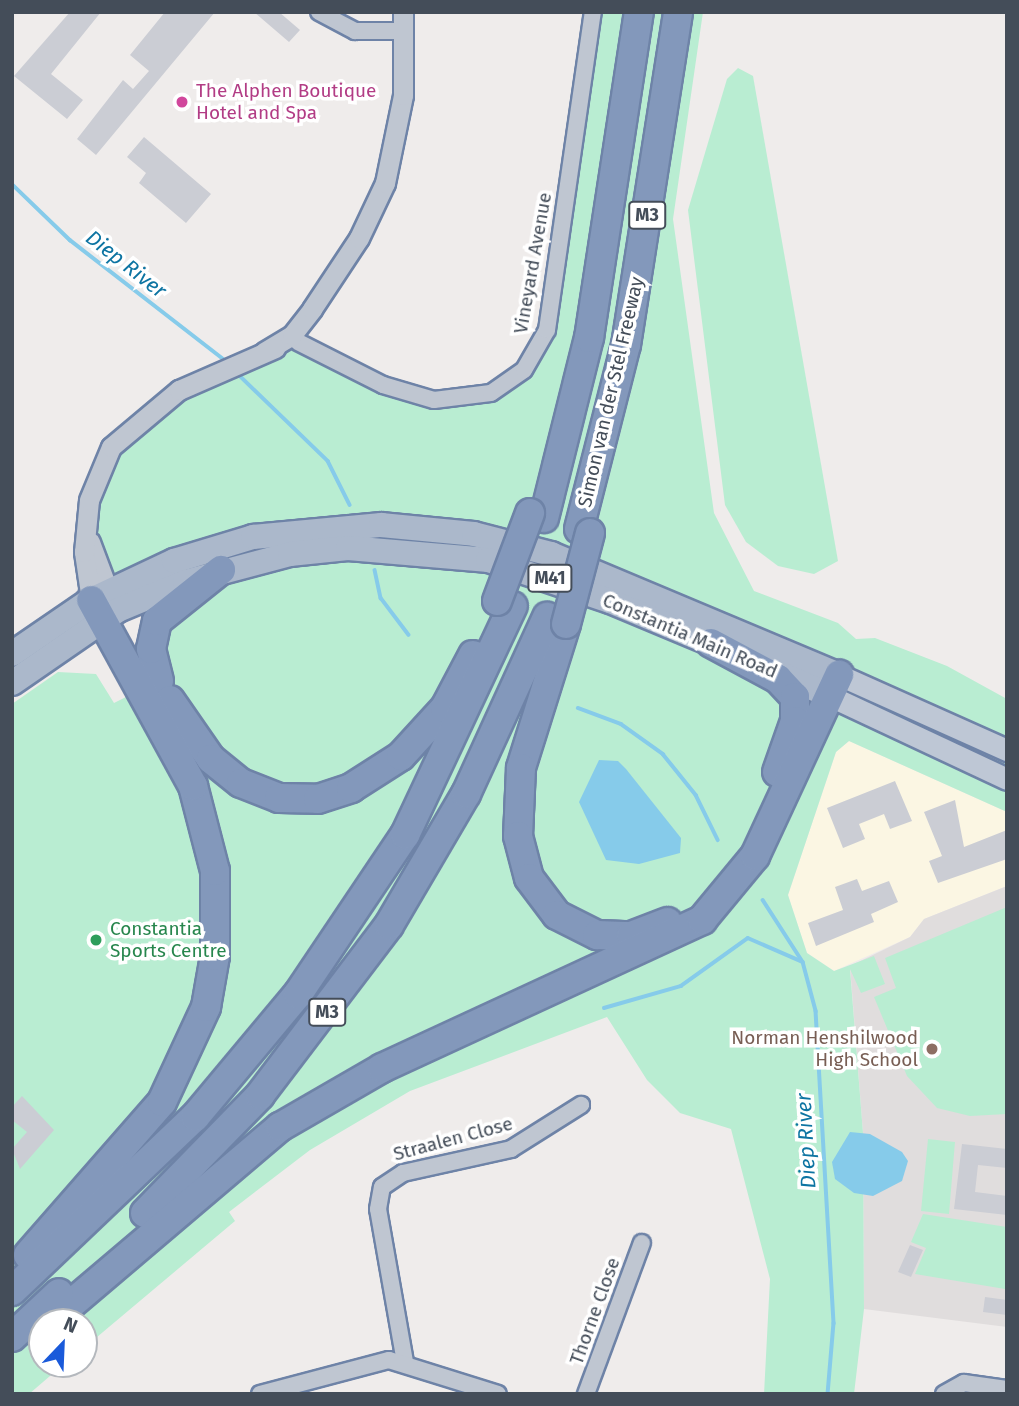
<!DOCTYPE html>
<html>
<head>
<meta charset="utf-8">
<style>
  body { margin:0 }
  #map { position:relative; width:1019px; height:1406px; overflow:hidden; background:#efeceb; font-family:"Fira Sans",sans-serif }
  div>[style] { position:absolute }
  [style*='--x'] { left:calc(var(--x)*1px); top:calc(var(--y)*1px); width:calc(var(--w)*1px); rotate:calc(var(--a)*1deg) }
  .commercial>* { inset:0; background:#fbf6e3 }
  .education>* { inset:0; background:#e0dddd }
  .green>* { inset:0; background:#b9edd2 }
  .water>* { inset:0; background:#86cbea }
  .stream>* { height:3.5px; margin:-1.75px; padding:0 1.75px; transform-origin:1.75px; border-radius:1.75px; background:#86cbea }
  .building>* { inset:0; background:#cbcdd4 }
  .roads { filter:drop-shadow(2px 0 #6e83a7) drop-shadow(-2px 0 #6e83a7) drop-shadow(0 2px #6e83a7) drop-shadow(0 -2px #6e83a7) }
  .minor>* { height:16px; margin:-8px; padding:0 8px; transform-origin:8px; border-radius:8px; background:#bfc6d1 }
  .tertiary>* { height:19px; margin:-9.5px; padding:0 9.5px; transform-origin:9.5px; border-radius:9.5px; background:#bfc6d1 }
  .secondary>* { height:21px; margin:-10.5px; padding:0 10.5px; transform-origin:10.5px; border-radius:10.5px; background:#bec7d5 }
  .primary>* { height:24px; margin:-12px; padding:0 12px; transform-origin:12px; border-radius:12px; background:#abb8cb }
  .motorway>* { height:28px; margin:-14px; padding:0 14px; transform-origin:14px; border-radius:14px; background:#8398bb }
  .bridges { filter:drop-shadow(2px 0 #6e83a7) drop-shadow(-2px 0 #6e83a7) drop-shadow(0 2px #6e83a7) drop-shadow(0 -2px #6e83a7) }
  .motorway-bridge>* { height:28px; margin:-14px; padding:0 14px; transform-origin:14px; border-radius:14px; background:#8398bb }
  .dots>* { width:19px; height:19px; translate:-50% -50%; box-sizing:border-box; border:4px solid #fff; border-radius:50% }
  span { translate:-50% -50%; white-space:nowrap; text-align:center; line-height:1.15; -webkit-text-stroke:7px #fff; paint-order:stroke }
  .shield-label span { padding:2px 5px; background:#fff; border:2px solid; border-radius:5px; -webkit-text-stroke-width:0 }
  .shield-label { font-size:18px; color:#444d59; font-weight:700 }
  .hotel-label { font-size:19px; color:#b23c85 }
  .left { translate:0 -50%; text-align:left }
  .street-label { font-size:19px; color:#444d59 }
  .leisure-label { font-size:19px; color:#27864d }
  .education-label { font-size:19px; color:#785e54 }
  .right { translate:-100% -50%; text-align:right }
  .water-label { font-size:21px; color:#0d74a2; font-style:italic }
  .frame { position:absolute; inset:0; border:14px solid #444d59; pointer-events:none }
  .north { position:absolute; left:28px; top:1308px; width:70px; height:70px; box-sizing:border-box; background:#fff; border:2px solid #b4b8bd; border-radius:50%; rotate:23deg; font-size:19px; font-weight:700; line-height:28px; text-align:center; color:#444d59 }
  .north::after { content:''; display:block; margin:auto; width:24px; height:32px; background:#1a5ada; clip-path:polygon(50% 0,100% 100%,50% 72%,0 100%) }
</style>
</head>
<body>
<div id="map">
  <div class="commercial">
    <div style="clip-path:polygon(849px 741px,1007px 812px,1007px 886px,924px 919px,910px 937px,834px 971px,807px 953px,788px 895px,836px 752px)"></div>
  </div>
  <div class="education">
    <div style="clip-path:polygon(1007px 886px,1007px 1327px,864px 1309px,863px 1133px,850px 966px,910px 937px,924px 919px)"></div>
  </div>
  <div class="green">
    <div style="clip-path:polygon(593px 12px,703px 12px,673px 219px,714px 513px,754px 591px,838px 623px,856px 639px,875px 638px,947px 666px,1007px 699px,1007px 812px,849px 741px,836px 752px,788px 895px,807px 953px,834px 971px,874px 956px,885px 984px,861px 993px,850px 969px,863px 1133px,864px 1309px,854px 1394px,764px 1394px,770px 1279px,731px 1129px,680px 1113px,647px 1080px,607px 1017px,410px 1091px,310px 1150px,229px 1212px,235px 1221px,84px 1348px,84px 1322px,42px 1322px,42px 1364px,64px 1364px,29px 1394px,12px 1394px,12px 704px,58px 672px,96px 674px,114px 703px,158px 681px,160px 617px,100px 572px,89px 500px,140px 417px,295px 341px,404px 394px,491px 393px,541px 345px)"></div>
    <div style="clip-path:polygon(738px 68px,753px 76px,838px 561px,814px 574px,778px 566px,746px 542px,725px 505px,688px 210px,727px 79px)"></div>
    <div style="clip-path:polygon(1007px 907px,1007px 1114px,970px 1116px,937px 1108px,907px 1076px,874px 997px,896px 988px,885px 958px)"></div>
    <div style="clip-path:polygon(928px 1139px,955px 1142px,949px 1214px,921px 1211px)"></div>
    <div style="clip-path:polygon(923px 1214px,1007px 1227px,1005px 1289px,915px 1274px,926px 1248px,911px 1242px)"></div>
  </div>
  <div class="water">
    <div style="clip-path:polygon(599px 760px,618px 761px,626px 769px,681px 838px,680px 853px,639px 864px,606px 860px,579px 802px)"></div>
    <div style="clip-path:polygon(850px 1132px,870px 1134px,902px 1152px,908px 1161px,902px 1181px,873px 1196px,854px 1193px,835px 1179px,832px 1162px)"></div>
  </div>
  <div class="stream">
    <div style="--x:12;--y:184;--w:81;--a:44"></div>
    <div style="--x:70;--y:240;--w:197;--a:37.8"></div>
    <div style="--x:238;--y:374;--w:125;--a:44"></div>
    <div style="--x:328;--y:461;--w:49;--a:63.4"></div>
    <div style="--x:375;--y:570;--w:29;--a:78"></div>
    <div style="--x:381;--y:598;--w:46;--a:52.9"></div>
    <div style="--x:578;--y:708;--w:46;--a:20.4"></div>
    <div style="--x:621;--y:724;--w:52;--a:35.5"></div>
    <div style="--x:663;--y:754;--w:53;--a:51.2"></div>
    <div style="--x:696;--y:795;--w:50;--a:63.9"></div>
    <div style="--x:763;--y:900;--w:74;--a:57.2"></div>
    <div style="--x:803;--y:962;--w:51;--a:75.1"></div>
    <div style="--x:816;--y:1011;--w:313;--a:86.7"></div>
    <div style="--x:834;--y:1323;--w:71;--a:94.8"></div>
    <div style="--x:604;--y:1008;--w:80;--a:-15.9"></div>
    <div style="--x:681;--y:986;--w:82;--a:-35.6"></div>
    <div style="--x:748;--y:938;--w:58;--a:23.5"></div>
  </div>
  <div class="building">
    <div style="clip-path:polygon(70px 12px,101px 12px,51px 74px,83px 100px,67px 119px,14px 76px)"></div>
    <div style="clip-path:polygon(165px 12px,215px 12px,96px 155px,77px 139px,123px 80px,133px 89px,149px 71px,130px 55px)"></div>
    <div style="clip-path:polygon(254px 12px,279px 12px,300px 30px,289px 42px)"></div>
    <div style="clip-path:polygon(144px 137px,211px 194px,186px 223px,139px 183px,146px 173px,127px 157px)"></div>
    <div style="clip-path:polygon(895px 781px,912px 821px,890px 829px,884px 814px,859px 824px,865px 839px,843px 848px,827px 808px)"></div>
    <div style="clip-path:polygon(955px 800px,964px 847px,1007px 830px,1007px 859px,938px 883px,929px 861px,942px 856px,924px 812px)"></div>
    <div style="clip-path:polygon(857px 879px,862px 891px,889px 881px,898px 902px,871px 914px,874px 922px,816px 946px,808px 923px,843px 910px,835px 887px)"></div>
    <div style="clip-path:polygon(22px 1096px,54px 1130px,20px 1169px,12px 1149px,27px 1132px,12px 1120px,12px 1107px)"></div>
    <div style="clip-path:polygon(962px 1144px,1007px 1149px,1007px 1168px,978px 1165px,975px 1192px,1007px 1196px,1007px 1215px,954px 1209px)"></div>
    <div style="clip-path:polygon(910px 1245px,923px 1250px,911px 1277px,898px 1272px)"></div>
    <div style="clip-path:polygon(985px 1297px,1007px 1300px,1007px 1315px,983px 1312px)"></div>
  </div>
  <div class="roads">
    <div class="minor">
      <div style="--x:319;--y:12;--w:41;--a:27.8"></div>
      <div style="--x:355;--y:31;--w:49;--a:0"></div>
      <div style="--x:298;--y:342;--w:95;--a:26.8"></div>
      <div style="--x:383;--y:385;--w:53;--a:16.4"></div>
      <div style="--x:434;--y:400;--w:57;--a:-7"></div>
      <div style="--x:491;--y:393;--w:40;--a:-34.9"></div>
      <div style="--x:524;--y:370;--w:46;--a:-60.1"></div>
      <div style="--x:547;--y:330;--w:321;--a:-81.8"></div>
      <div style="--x:405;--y:1362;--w:155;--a:-100"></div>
      <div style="--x:378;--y:1209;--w:22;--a:-80"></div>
      <div style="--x:382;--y:1187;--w:25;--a:-34"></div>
      <div style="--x:403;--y:1173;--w:111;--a:-12.5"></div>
      <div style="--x:511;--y:1149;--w:83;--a:-32.2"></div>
      <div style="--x:260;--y:1394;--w:133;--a:-14.8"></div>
      <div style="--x:389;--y:1360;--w:114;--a:17.3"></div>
      <div style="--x:586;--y:1394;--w:161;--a:-69.7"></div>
      <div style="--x:944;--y:1394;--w:23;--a:-29"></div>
      <div style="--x:964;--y:1383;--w:43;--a:7.9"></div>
    </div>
    <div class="tertiary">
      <div style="--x:264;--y:352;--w:33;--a:-31"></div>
      <div style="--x:292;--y:335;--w:33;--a:-52"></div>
      <div style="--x:312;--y:309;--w:85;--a:-56.5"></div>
      <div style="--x:359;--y:238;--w:61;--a:-64.7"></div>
      <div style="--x:385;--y:183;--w:90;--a:-78.4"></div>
      <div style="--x:403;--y:95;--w:83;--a:-90"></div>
      <div style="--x:90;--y:542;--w:51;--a:69.4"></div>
      <div style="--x:91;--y:600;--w:49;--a:-98.3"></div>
      <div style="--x:84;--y:552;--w:52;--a:-84.5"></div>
      <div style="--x:89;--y:500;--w:57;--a:-67.5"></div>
      <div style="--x:111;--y:447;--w:89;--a:-40"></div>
      <div style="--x:179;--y:390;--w:105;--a:-23.6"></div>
    </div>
    <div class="secondary">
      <div style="--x:839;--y:675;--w:184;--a:24.1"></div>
      <div style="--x:830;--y:696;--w:195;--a:25.1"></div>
    </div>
    <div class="primary">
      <div style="--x:12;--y:654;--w:96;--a:-34.4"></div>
      <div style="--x:91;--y:600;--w:92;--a:-25.2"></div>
      <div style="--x:174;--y:561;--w:83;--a:-16.9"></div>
      <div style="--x:253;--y:537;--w:129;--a:-5.4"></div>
      <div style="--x:381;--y:525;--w:93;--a:5.5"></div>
      <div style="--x:474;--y:534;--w:80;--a:14.6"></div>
      <div style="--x:551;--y:554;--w:312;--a:22.8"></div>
      <div style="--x:770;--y:669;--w:66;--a:24.2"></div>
      <div style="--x:12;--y:683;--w:129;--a:-34.6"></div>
      <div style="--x:118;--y:610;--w:73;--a:-22.7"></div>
      <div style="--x:185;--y:582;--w:109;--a:-14.9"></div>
      <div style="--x:290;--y:554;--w:58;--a:-5.9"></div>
      <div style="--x:348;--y:548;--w:141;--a:4.9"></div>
      <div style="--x:488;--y:560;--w:129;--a:18.6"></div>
      <div style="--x:610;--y:601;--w:127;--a:22.7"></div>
    </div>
    <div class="motorway">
      <div style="--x:544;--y:518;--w:186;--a:-76"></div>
      <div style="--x:589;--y:338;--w:330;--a:-81.3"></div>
      <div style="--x:579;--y:529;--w:190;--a:-75.7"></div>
      <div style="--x:626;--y:345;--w:337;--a:-81.1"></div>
      <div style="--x:566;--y:624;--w:151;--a:107.4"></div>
      <div style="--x:521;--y:768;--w:68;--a:92.5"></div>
      <div style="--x:518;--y:836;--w:43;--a:75.3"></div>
      <div style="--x:529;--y:878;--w:46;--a:52.9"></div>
      <div style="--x:557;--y:915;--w:45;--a:26.6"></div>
      <div style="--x:597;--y:935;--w:34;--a:2"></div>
      <div style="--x:631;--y:936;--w:39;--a:-21"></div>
      <div style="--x:711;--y:643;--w:76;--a:28.2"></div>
      <div style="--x:778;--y:679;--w:25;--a:47"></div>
      <div style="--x:795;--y:697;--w:24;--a:90"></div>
      <div style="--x:795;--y:721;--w:54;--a:109.4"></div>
      <div style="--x:159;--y:681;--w:33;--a:-104"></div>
      <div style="--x:151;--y:649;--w:29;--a:-78"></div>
      <div style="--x:157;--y:621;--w:82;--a:-38.6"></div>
      <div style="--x:170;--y:700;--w:72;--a:55.2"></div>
      <div style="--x:211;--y:759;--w:38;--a:39"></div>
      <div style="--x:241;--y:783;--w:41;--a:21.5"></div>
      <div style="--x:279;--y:798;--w:39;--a:1"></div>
      <div style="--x:318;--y:799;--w:35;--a:-18"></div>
      <div style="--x:351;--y:788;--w:59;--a:-32.6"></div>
      <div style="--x:401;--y:756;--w:65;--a:-47.5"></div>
      <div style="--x:445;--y:708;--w:60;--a:-62.2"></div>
      <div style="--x:145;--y:1213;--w:165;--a:-45.7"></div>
      <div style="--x:260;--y:1095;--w:213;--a:-52.8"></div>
      <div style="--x:389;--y:925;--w:152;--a:-59.6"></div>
      <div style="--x:466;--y:794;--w:195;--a:-65.4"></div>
      <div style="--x:28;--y:1255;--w:203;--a:-48.8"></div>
      <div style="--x:162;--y:1102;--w:105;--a:-65.1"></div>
      <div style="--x:206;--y:1007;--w:52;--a:-80"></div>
      <div style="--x:215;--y:956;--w:85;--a:-90"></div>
      <div style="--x:215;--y:871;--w:88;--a:-104.5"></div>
      <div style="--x:193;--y:786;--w:212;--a:-118.7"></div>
      <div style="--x:12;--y:1291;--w:253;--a:-43.6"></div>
      <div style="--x:195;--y:1117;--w:160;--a:-50.1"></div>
      <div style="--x:298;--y:994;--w:192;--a:-56.1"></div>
      <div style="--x:405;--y:835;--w:253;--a:-64.8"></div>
      <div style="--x:50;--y:1322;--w:302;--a:-40.3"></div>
      <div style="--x:280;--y:1127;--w:118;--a:-30"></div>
      <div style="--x:382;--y:1068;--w:353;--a:-24.8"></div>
      <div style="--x:702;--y:920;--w:83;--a:-50.4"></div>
      <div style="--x:755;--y:856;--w:200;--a:-65.1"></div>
      <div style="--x:12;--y:1337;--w:64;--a:-43.1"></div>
    </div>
  </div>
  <div class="bridges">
    <div class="motorway-bridge">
      <div style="--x:497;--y:601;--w:94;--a:-69.4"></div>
      <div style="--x:566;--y:624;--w:94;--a:-75.2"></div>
    </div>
  </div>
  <div class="dots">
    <div style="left:182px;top:102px;background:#d1479c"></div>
    <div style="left:96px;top:940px;background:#2e9e5b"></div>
    <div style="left:932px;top:1049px;background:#8d6e63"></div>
  </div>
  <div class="shield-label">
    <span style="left:647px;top:215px">M3</span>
    <span style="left:550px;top:578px">M41</span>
    <span style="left:327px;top:1012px">M3</span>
  </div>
  <div class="hotel-label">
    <span class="left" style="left:196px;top:102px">The Alphen Boutique<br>Hotel and Spa</span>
  </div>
  <div class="street-label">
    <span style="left:533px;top:263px;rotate:-80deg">Vineyard Avenue</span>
    <span style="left:611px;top:392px;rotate:-77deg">Simon van der Stel Freeway</span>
    <span style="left:690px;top:636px;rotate:23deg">Constantia Main Road</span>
    <span style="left:453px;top:1139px;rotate:-15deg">Straalen Close</span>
    <span style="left:595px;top:1311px;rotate:-70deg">Thorne Close</span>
  </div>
  <div class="leisure-label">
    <span class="left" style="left:110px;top:940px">Constantia<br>Sports Centre</span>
  </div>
  <div class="education-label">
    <span class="right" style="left:918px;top:1049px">Norman Henshilwood<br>High School</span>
  </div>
  <div class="water-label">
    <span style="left:126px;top:264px;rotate:38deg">Diep River</span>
    <span style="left:806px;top:1141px;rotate:-93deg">Diep River</span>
  </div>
  <div class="frame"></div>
  <div class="north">N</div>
</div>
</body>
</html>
